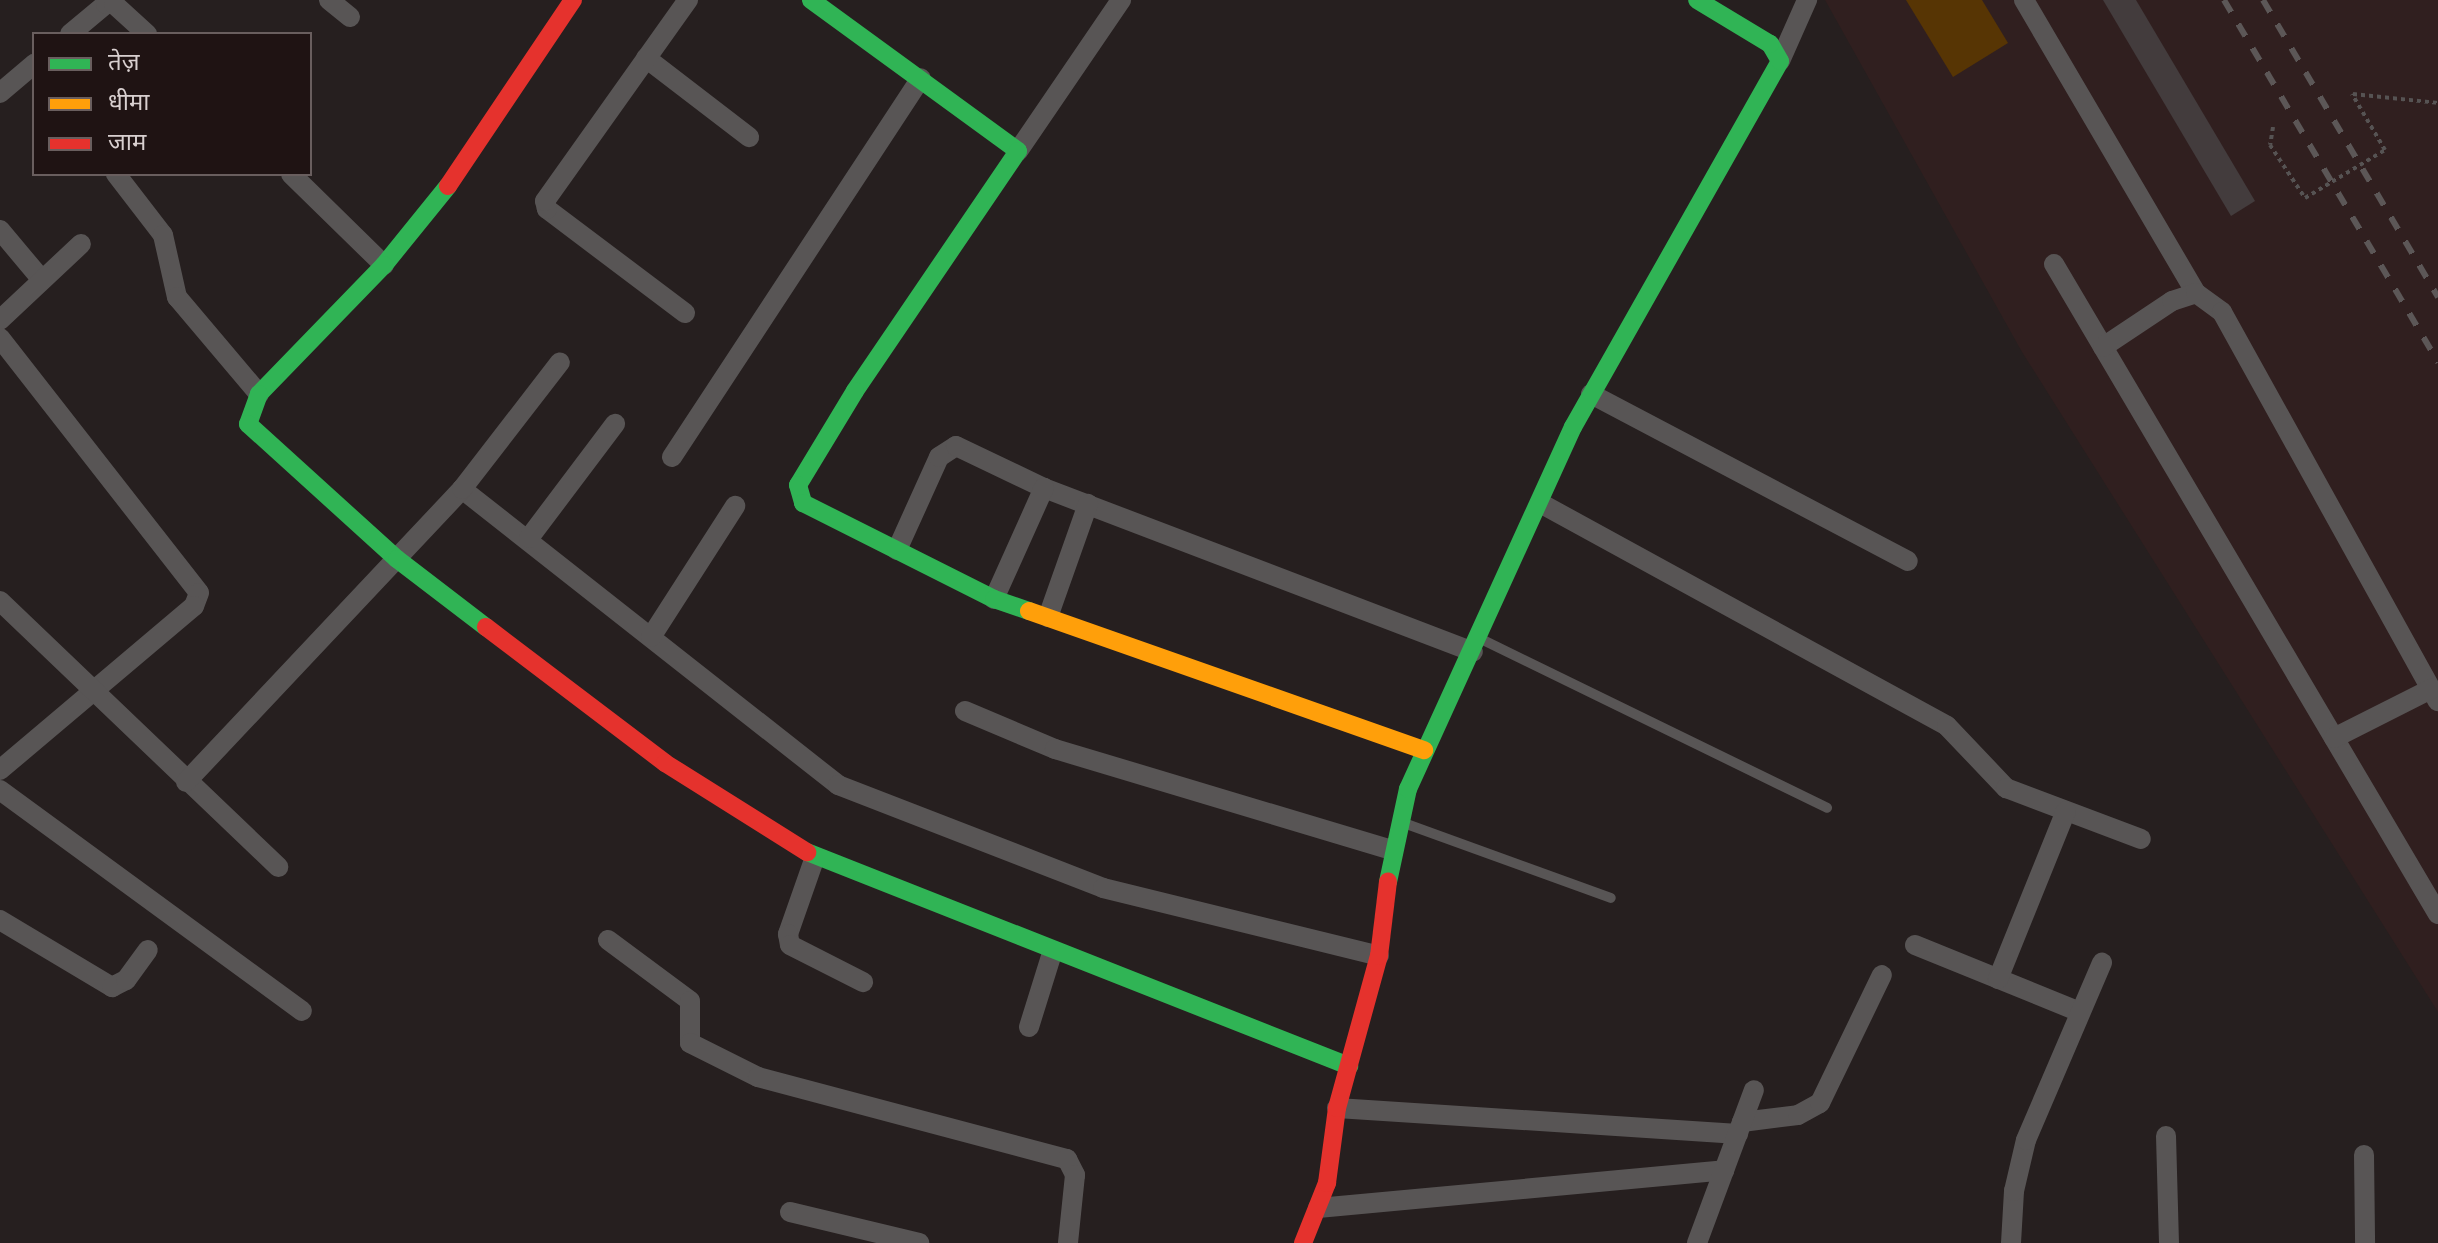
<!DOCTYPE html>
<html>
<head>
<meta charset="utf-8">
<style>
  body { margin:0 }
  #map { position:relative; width:2438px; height:1243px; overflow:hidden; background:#261f1f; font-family:Helvetica,"Noto Sans Devanagari",sans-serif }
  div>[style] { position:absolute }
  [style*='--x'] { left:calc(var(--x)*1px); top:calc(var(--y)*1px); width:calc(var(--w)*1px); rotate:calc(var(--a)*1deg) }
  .built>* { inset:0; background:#301f1f }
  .green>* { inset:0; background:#573504 }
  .building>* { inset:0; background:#433c3d }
  .path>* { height:4px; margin-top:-2px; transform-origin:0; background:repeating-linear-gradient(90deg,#565353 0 4px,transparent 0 8px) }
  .lane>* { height:10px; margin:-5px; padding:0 5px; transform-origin:5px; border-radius:5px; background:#585555 }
  .street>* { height:20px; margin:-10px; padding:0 10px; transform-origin:10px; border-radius:10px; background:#585555 }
  .fast>* { height:18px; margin:-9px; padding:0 9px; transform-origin:9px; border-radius:9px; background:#30b455 }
  .slow>* { height:18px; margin:-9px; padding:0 9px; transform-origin:9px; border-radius:9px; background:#ff9f0a }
  .jam>* { height:18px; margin:-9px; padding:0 9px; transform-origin:9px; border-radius:9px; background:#e5322d }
  .rail>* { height:6px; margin-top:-3px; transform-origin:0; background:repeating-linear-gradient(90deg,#5c5757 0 14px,transparent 0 28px) }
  span { translate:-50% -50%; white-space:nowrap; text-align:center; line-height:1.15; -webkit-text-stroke:8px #1f1313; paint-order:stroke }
  .legend { position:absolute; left:32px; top:32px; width:280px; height:144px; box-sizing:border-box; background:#1f1313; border:2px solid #695e5e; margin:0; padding:10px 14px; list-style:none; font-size:24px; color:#d8cfcf }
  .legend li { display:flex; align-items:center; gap:16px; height:40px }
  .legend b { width:40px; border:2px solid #695e5e }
</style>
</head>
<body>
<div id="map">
  <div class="built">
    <div style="clip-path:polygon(1825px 0,2438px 0,2438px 1012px,2022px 352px)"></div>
  </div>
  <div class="green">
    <div style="clip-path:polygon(1906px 0,1982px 0,2008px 43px,1953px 77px)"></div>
  </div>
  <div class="building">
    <div style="clip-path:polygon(2103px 0,2136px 0,2255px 201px,2231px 216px)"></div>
  </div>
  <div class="path">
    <div style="--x:2353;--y:94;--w:85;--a:6"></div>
    <div style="--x:2273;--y:127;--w:18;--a:99"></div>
    <div style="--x:2270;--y:145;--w:64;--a:56.6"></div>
    <div style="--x:2305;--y:198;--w:93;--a:-31"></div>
    <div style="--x:2385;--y:150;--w:65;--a:-120.5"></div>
  </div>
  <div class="lane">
    <div style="--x:1481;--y:639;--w:385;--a:26"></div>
    <div style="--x:1401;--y:822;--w:223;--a:19.9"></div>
  </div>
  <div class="street">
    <div style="--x:329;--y:0;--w:27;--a:39"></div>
    <div style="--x:2024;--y:0;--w:340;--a:59.6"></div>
    <div style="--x:70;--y:34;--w:47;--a:-39.8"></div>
    <div style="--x:106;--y:4;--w:8;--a:0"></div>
    <div style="--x:114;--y:4;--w:45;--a:42.3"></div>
    <div style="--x:646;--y:58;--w:130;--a:37.5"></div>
    <div style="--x:1780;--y:61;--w:67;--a:-66.1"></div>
    <div style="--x:0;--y:93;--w:45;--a:-40.5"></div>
    <div style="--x:1018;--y:151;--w:183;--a:-55.7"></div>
    <div style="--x:116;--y:174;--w:77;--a:52.4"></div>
    <div style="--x:163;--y:235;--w:64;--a:77.3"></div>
    <div style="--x:177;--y:297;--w:127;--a:49.8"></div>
    <div style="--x:291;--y:174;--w:130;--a:44.4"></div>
    <div style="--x:0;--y:230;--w:65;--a:50"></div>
    <div style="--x:2054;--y:264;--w:755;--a:59.43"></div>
    <div style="--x:685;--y:313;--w:173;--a:-143"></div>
    <div style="--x:547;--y:209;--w:8;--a:-104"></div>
    <div style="--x:545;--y:201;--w:247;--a:-54.6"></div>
    <div style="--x:0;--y:320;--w:111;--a:-43.2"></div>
    <div style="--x:0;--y:338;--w:323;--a:52"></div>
    <div style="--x:199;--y:593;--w:14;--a:111"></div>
    <div style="--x:194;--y:606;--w:254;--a:139.8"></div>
    <div style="--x:2103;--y:347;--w:83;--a:-33.7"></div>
    <div style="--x:2172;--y:301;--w:25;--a:-18"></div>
    <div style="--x:2196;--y:293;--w:32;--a:36"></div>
    <div style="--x:2222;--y:312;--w:445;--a:61"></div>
    <div style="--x:1591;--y:394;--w:358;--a:27.8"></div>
    <div style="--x:672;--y:457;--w:453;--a:-56.7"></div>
    <div style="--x:462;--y:489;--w:479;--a:38.2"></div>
    <div style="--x:838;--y:785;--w:284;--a:21.2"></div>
    <div style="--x:1103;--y:888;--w:284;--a:13.8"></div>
    <div style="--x:1540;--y:503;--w:464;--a:28.7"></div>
    <div style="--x:1947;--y:726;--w:86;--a:46.4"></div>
    <div style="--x:2006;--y:788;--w:144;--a:20.7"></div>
    <div style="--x:529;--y:538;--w:143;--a:-53"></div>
    <div style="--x:897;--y:550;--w:102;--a:-65.7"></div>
    <div style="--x:939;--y:457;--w:20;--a:-33"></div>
    <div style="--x:956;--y:446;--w:98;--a:25.5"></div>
    <div style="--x:1044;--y:488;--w:459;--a:20.9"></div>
    <div style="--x:994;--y:599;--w:122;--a:-65.8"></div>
    <div style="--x:0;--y:601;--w:385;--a:43.7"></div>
    <div style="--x:1048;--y:617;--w:120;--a:-70.5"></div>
    <div style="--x:651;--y:637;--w:156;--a:-57.3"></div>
    <div style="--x:965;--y:711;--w:98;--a:22.9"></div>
    <div style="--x:1055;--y:749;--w:352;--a:16.7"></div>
    <div style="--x:2334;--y:738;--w:109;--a:-26.8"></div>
    <div style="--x:186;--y:782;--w:403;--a:-46.7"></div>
    <div style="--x:462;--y:489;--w:160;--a:-52.3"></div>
    <div style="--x:0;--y:790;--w:374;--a:36.2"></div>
    <div style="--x:815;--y:857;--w:82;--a:109.3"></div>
    <div style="--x:788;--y:934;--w:11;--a:80"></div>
    <div style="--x:790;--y:945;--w:82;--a:26.9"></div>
    <div style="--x:0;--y:920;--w:131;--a:30.9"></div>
    <div style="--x:112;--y:987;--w:16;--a:-27"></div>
    <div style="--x:126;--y:980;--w:37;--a:-54"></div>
    <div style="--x:608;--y:940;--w:102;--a:36.6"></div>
    <div style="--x:690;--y:1001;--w:42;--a:90"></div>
    <div style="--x:690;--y:1043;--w:76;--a:26.6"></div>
    <div style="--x:758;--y:1077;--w:320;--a:14.9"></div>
    <div style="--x:1067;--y:1159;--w:18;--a:63"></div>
    <div style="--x:1075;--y:1175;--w:68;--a:95.9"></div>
    <div style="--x:1915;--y:945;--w:178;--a:22.1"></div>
    <div style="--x:1998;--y:979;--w:181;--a:-68"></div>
    <div style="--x:1029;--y:1027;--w:77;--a:-72.7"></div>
    <div style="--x:1337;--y:1108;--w:402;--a:3.7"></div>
    <div style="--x:1742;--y:1122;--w:56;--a:-7.1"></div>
    <div style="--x:1798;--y:1115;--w:25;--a:-29"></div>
    <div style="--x:1820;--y:1103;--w:142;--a:-64.2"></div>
    <div style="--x:2166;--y:1136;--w:107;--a:88.4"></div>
    <div style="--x:2364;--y:1155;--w:88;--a:89.3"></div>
    <div style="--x:1318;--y:1208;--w:408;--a:-5.3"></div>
    <div style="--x:790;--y:1212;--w:133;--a:13.5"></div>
    <div style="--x:1697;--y:1243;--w:163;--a:-69.6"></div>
    <div style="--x:2011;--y:1243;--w:52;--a:-86.7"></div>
    <div style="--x:2014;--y:1191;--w:52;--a:-76.8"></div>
    <div style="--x:2026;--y:1140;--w:193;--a:-66.8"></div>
  </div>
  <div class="fast">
    <div style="--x:811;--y:0;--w:256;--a:36.1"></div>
    <div style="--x:1018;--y:151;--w:290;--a:124.2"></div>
    <div style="--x:855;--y:391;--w:110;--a:121.2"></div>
    <div style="--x:798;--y:485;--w:19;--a:74"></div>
    <div style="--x:803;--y:503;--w:214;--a:26.7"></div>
    <div style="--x:994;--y:599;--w:37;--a:19"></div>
    <div style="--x:448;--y:186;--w:102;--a:129"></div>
    <div style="--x:384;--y:265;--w:180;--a:134.1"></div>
    <div style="--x:259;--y:394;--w:32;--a:110"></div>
    <div style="--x:248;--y:424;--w:201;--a:42.2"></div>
    <div style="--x:397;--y:559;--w:112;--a:37.4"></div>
    <div style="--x:807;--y:852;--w:583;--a:21.55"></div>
    <div style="--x:1388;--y:882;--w:95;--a:-77.9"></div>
    <div style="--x:1408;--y:789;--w:398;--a:-65.5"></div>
    <div style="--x:1573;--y:427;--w:420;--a:-60.5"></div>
    <div style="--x:1780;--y:61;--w:20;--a:-120"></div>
    <div style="--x:1770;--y:44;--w:85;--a:-148.9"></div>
  </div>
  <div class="slow">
    <div style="--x:1029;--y:611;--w:419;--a:19.4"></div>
  </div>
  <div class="jam">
    <div style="--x:448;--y:186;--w:224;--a:-56.1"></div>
    <div style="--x:486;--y:627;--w:225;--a:37.2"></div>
    <div style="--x:665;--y:763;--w:168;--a:32.1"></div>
    <div style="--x:1303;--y:1243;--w:65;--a:-68.2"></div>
    <div style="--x:1327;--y:1183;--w:76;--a:-82.4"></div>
    <div style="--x:1337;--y:1108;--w:158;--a:-74.6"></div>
    <div style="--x:1379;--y:956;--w:75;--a:-83.1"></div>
  </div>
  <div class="rail">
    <div style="--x:2224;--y:0;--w:421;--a:59.4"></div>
    <div style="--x:2263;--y:0;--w:345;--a:59.5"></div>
  </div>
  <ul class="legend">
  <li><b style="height:10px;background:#30b455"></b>तेज़</li>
  <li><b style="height:10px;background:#ff9f0a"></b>धीमा</li>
  <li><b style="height:10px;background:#e5322d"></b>जाम</li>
  </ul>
</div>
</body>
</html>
